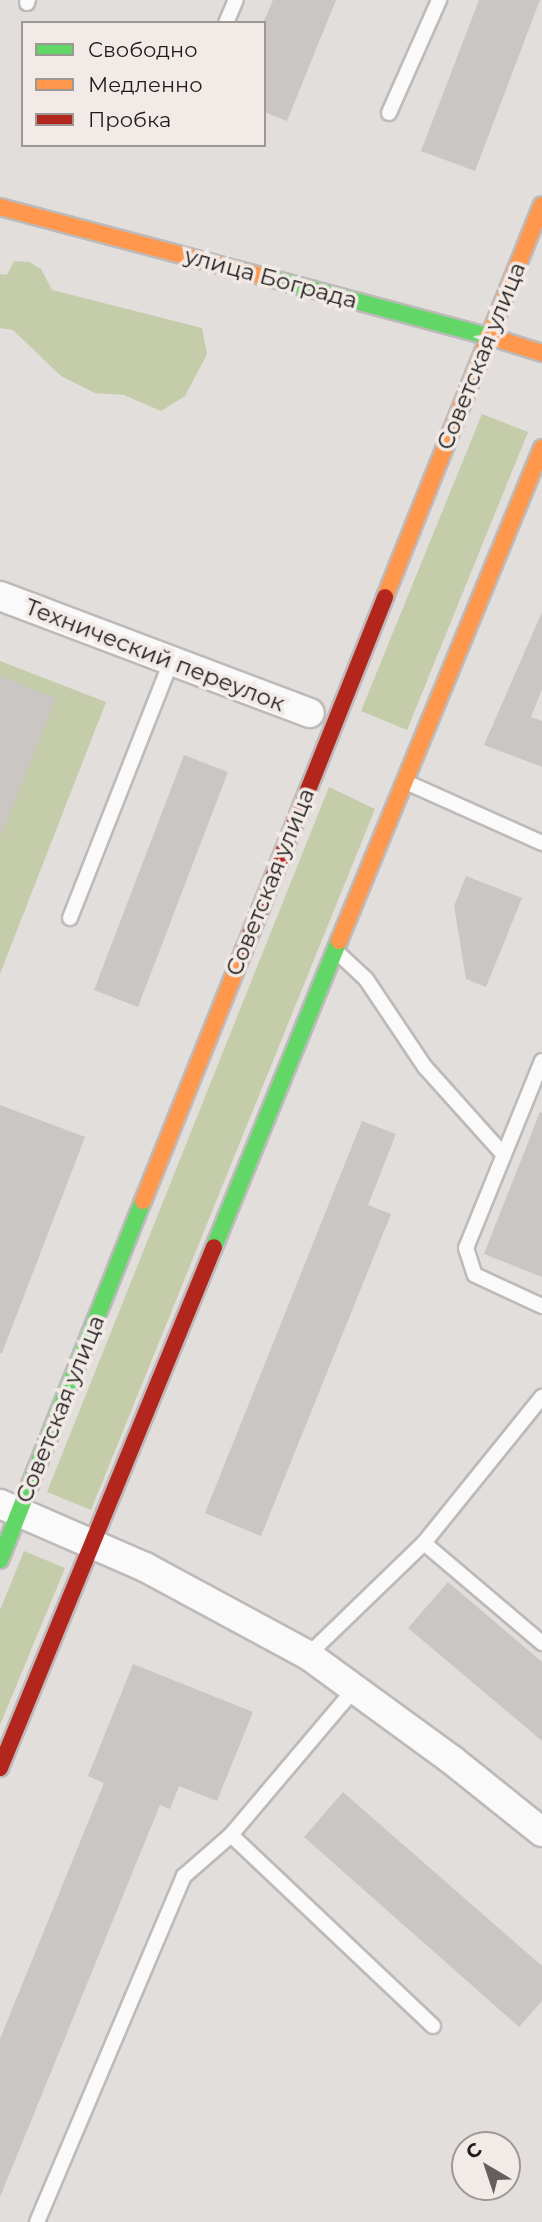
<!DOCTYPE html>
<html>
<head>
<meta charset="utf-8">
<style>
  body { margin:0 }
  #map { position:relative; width:542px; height:2222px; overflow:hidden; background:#e2dedc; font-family:Montserrat,sans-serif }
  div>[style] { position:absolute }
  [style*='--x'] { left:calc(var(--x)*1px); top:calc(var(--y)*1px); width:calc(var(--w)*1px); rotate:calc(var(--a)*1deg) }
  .green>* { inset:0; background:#c4cca9 }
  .building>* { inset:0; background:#c9c6c4 }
  .roads { filter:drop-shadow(2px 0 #bdbab9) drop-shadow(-2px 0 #bdbab9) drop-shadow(0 2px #bdbab9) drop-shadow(0 -2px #bdbab9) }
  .lane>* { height:14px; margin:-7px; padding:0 7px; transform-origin:7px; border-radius:7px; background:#fbfafa }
  .street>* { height:28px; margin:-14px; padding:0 14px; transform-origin:14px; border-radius:14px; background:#fbfafa }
  .fast>* { height:16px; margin:-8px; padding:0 8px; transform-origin:8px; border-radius:8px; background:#63d668 }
  .slow>* { height:16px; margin:-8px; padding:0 8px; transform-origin:8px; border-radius:8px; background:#ff974d }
  .jam>* { height:16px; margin:-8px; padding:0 8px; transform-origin:8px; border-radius:8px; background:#b3261e }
  span { translate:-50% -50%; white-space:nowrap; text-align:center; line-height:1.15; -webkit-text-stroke:7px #f2eae6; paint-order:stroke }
  .street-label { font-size:23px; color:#1f1c1b }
  .legend { position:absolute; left:21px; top:21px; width:245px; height:126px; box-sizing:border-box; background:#f2eae6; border:2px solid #9e9895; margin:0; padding:9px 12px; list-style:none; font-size:21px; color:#1f1c1b }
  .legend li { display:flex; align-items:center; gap:14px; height:35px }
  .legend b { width:35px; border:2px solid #9e9895 }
  .north { position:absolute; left:451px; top:2131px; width:70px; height:70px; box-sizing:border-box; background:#f2eae6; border:2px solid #9e9895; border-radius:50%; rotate:321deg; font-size:19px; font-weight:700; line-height:28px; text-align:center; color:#1f1c1b }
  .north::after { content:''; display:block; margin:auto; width:24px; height:32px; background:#63605f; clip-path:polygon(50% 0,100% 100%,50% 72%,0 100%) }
</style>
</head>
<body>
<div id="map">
  <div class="green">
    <div style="clip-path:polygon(14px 261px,29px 262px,41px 269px,52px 290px,202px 328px,207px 354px,185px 396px,161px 411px,124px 395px,95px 393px,61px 376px,13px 330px,0 328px,0 274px,7px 275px)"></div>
    <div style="clip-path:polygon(482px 414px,528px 432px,407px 730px,361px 711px)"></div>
    <div style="clip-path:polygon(0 661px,106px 702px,0 974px)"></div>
    <div style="clip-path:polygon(329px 787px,375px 809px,91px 1510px,47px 1492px)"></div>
    <div style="clip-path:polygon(24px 1551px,65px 1568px,0 1725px,0 1610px)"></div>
  </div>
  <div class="building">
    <div style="clip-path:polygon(273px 0,336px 0,287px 121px,264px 112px,264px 21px)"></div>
    <div style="clip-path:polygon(479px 0,540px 0,475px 171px,421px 151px)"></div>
    <div style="clip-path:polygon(542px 612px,542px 689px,531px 717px,542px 721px,542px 767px,484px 745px)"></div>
    <div style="clip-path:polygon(0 676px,56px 698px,2px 834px,0 834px)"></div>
    <div style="clip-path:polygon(184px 755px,228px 772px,138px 1007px,94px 990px)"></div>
    <div style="clip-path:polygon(466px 876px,522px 898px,486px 987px,466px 979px,454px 906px)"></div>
    <div style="clip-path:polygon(0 1105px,85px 1137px,2px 1353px,0 1353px)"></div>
    <div style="clip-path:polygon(540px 1112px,542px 1113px,542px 1277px,484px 1254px)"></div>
    <div style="clip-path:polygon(362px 1121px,396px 1134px,368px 1205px,391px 1214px,261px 1536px,205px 1513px)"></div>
    <div style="clip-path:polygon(448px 1582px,542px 1662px,542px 1741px,408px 1628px)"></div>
    <div style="clip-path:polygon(133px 1664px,253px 1712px,217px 1801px,179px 1786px,170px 1809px,160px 1805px,0 2197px,0 2039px,104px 1783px,88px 1776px)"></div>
    <div style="clip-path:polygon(343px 1792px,542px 1966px,542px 2001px,519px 2027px,304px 1837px)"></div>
  </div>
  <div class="roads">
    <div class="lane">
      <div style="--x:27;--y:3;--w:3;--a:-72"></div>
      <div style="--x:226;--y:23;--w:25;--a:-67"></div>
      <div style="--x:389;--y:113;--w:124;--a:-66.1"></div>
      <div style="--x:408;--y:783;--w:147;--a:24.1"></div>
      <div style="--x:70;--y:918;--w:278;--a:-68.5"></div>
      <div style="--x:338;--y:953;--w:38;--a:43"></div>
      <div style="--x:366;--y:979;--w:106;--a:56.2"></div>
      <div style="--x:425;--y:1067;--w:118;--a:48.1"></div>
      <div style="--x:542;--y:1061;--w:202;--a:112.1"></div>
      <div style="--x:466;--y:1248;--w:28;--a:72"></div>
      <div style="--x:475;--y:1275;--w:74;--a:24.8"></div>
      <div style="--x:424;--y:1543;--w:155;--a:40.3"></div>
      <div style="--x:308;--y:1655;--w:161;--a:-44"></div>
      <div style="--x:424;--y:1543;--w:188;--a:-51.1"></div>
      <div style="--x:231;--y:1835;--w:278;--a:43.4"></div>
      <div style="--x:37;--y:2222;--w:376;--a:-67"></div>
      <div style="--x:184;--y:1876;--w:62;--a:-41.1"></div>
      <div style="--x:231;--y:1835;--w:194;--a:-49.8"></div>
    </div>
    <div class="street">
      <div style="--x:0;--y:596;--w:331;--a:20.7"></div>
      <div style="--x:0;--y:1504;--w:158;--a:23.5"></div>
      <div style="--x:145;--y:1567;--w:185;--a:28.4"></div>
      <div style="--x:308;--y:1655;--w:178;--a:36.1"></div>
      <div style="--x:452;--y:1760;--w:115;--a:38.7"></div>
    </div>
    <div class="fast">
      <div style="--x:258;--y:275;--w:238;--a:14.9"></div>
      <div style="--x:214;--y:1247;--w:331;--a:-67.8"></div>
      <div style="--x:0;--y:1560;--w:386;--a:-68.3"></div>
    </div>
    <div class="slow">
      <div style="--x:0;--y:207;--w:267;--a:14.8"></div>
      <div style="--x:488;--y:336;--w:57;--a:17.5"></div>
      <div style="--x:385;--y:597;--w:422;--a:-68.2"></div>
      <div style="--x:339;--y:941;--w:533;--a:-67.62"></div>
      <div style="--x:143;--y:1201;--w:271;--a:-68.1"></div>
    </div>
    <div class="jam">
      <div style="--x:244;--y:950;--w:380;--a:-68.2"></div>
      <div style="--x:0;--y:1768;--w:563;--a:-67.67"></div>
    </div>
  </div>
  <div class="street-label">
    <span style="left:271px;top:278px;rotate:15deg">улица Бограда</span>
    <span style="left:481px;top:356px;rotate:-68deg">Советская улица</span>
    <span style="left:155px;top:655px;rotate:21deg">Технический переулок</span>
    <span style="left:270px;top:882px;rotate:-68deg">Советская улица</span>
    <span style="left:60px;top:1409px;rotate:-68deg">Советская улица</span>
  </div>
  <ul class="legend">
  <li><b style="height:9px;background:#63d668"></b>Свободно</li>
  <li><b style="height:9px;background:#ff974d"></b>Медленно</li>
  <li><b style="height:9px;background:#b3261e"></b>Пробка</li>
  </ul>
  <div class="north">С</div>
</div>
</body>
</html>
